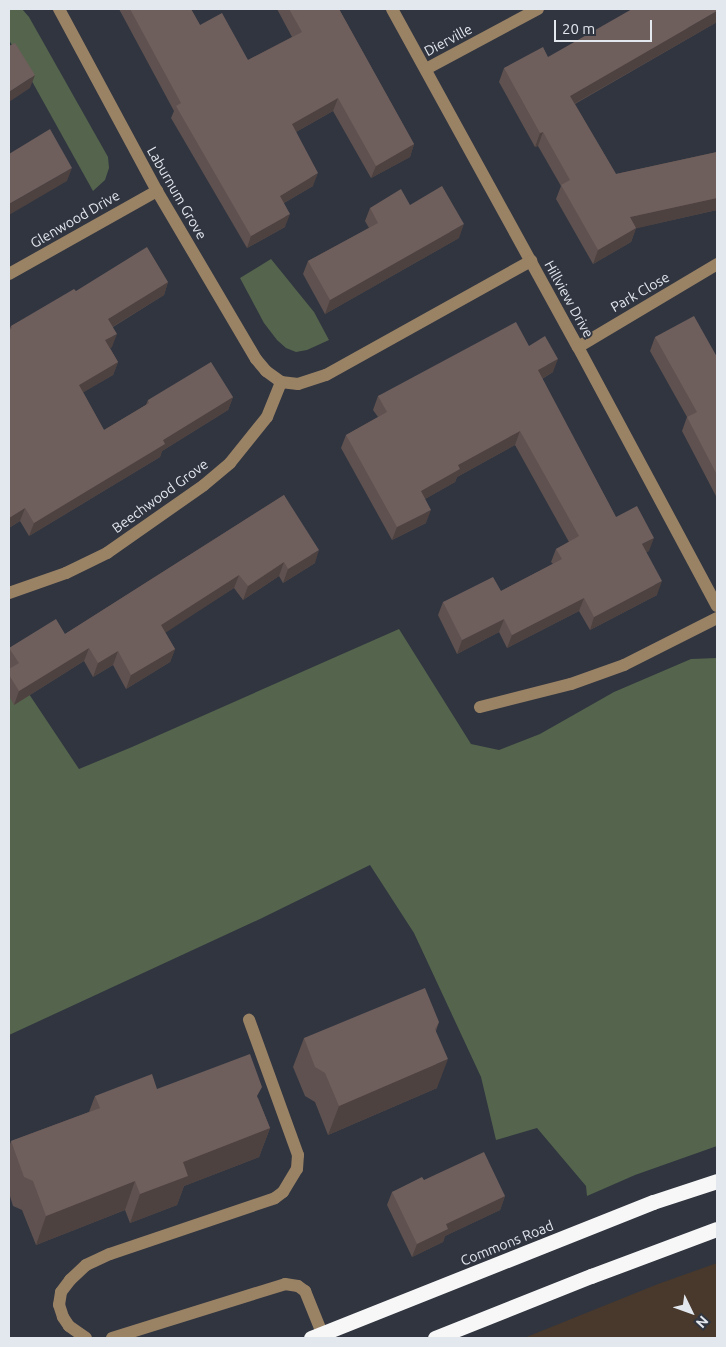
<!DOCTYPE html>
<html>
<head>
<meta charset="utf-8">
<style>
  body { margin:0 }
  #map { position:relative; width:726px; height:1347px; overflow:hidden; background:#303540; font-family:Ubuntu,sans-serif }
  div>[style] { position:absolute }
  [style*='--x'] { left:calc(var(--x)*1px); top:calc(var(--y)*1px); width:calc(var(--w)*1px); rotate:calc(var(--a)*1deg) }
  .commercial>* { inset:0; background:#48392c }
  .green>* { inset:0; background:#55644c }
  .minor>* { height:12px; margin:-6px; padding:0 6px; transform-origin:6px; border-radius:6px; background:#9a8265 }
  .highway>* { height:15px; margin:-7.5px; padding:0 7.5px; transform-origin:7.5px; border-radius:7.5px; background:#f7f7f7 }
  .wall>* { inset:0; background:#5f514f }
  .shaded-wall>* { inset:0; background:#4d4240 }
  .building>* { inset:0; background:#6e5e5c }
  span { translate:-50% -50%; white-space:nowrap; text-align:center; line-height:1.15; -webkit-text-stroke:4px #303540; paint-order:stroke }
  .street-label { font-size:14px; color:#e3e7ee }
  .frame { position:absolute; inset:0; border:10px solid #e3e7ee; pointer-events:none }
  .north { position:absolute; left:666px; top:1287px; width:50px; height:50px; -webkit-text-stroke:4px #303540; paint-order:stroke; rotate:132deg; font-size:14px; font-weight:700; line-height:20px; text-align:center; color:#e3e7ee }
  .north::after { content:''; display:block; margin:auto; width:18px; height:22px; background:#e3e7ee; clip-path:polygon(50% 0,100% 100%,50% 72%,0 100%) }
  .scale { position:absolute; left:554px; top:20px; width:98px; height:22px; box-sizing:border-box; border:2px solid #e3e7ee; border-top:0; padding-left:6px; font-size:15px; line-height:18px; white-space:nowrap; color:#e3e7ee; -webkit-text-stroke:4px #303540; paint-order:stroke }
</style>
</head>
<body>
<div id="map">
  <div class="commercial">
    <div style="clip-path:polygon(717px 1263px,717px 1338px,524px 1338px,658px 1284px)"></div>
  </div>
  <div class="green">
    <div style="clip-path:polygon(9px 9px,22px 9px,29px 17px,108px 157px,109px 168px,105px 180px,93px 191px,9px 40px)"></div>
    <div style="clip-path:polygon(271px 259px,314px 312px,329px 340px,307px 350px,296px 352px,286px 348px,277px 340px,264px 323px,240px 278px)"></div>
    <div style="clip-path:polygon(399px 629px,471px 744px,499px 750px,540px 734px,614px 692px,691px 659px,717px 658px,717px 1146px,635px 1175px,587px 1196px,586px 1186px,537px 1128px,496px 1140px,481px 1077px,414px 933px,370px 865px,260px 919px,9px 1035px,9px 664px,79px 769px,132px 747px)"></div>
  </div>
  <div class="minor">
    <div style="--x:59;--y:9;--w:207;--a:61.7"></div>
    <div style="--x:157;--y:191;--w:195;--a:59.5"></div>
    <div style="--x:256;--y:359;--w:16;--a:50"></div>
    <div style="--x:266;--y:371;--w:19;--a:36"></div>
    <div style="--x:392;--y:9;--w:386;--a:61.2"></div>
    <div style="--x:578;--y:347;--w:294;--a:61.8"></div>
    <div style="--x:426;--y:69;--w:127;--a:-28.2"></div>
    <div style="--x:9;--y:274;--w:170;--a:-29.3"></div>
    <div style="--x:578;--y:347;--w:162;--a:-30.8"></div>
    <div style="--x:281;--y:382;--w:17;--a:7"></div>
    <div style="--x:298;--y:384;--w:29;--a:-18"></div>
    <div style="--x:326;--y:375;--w:235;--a:-29.1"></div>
    <div style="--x:9;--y:593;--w:60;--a:-19.3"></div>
    <div style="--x:66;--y:573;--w:46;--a:-26"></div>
    <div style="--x:107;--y:553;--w:118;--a:-35"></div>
    <div style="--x:204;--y:485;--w:34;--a:-40"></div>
    <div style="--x:230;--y:463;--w:59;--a:-51.2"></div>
    <div style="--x:267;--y:417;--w:38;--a:-68"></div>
    <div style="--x:480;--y:707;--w:94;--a:-14.2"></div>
    <div style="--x:571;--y:684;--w:56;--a:-19.7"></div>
    <div style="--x:624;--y:665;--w:104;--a:-26.8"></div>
    <div style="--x:86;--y:1338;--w:21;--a:-145"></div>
    <div style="--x:69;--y:1326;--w:11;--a:-124"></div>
    <div style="--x:63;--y:1317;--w:13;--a:-108"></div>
    <div style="--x:59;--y:1305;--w:13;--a:-81"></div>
    <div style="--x:61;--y:1292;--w:15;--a:-53"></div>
    <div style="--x:70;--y:1280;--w:22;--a:-43"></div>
    <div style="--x:86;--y:1265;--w:26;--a:-25"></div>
    <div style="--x:110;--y:1254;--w:174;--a:-18.7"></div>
    <div style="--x:275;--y:1198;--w:10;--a:-37"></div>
    <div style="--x:283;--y:1192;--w:27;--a:-59"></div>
    <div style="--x:297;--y:1169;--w:14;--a:-86"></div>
    <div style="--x:298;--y:1155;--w:144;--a:-109.9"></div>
    <div style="--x:112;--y:1338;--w:181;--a:-17.3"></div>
    <div style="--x:285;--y:1284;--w:13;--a:9"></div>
    <div style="--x:298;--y:1286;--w:9;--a:36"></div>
    <div style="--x:305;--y:1291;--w:45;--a:68"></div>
  </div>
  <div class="highway">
    <div style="--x:311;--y:1338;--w:368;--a:-21.7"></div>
    <div style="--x:653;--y:1202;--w:67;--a:-18.2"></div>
    <div style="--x:435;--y:1338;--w:168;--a:-21.7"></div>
    <div style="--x:591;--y:1276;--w:134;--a:-20.5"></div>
  </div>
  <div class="wall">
    <div style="clip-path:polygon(119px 9px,191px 9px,200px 25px,248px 60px,292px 37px,277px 9px,339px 9px,414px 144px,410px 157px,371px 178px,333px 111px,296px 132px,313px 186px,284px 203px,285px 227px,247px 248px,171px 118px,174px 111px)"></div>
    <div style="clip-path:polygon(717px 22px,575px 104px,616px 174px,717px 152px,717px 210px,636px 228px,631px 242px,593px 264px,556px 199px,561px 186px,538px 146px,535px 147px,499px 82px,504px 68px,548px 57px)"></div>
    <div style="clip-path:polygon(410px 205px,459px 238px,325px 314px,303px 274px,308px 261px,369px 228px,365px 221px,370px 208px)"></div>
    <div style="clip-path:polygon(168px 282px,164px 295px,113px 327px,112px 347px,110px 348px,118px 362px,113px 375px,83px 392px,104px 430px,146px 405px,148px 400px,233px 397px,228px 410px,162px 451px,160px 457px,29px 536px,20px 521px,9px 528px,9px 330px,11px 326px,76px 291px)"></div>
    <div style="clip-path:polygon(655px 337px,717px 357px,717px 498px,682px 431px,687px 417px,650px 351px)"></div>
    <div style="clip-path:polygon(529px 346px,553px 372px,542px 379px,616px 517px,649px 551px,646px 552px,657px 595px,590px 630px,579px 611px,507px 648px,499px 632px,457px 654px,438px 615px,443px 602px,501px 591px,553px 564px,551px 562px,556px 549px,569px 542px,515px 445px,457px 477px,455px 482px,425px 499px,426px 523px,392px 540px,341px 448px,346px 435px,378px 417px,373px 410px,378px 396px)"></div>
    <div style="clip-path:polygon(284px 495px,315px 563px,283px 583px,279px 576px,243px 600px,234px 588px,165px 632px,175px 649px,170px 662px,126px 689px,113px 665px,93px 677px,84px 661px,14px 705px,9px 696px,9px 648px,65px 634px)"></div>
    <div style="clip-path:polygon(439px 1022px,436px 1031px,437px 1088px,328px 1135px,315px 1102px,305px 1096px,293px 1067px,304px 1038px)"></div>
    <div style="clip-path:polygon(157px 1089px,258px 1098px,270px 1128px,259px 1157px,184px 1186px,177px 1205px,130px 1223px,125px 1210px,36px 1245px,22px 1210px,13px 1206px,9px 1193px,9px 1147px,11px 1141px,89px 1112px,95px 1096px)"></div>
    <div style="clip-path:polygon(424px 1180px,505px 1196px,500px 1210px,445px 1236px,443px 1242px,412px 1257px,387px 1205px,392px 1192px)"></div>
  </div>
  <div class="shaded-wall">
    <div style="clip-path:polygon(717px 11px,717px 22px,565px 109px,570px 96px)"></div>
    <div style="clip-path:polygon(35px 75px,30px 88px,9px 102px,9px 92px)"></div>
    <div style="clip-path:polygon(338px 98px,333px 111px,287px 137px,292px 124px)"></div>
    <div style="clip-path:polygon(543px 132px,538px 146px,535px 147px,540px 133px)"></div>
    <div style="clip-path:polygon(414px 144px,410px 157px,371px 178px,376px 166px)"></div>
    <div style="clip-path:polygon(72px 168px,67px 181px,9px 215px,9px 204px)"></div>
    <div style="clip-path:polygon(318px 173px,313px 186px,275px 208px,280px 196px)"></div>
    <div style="clip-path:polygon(717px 198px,717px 210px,625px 231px,630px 217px)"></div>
    <div style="clip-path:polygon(290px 214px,285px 227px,247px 248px,251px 236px)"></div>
    <div style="clip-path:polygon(464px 224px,459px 238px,325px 314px,330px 300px)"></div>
    <div style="clip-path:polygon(636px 228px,631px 242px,593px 264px,598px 250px)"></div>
    <div style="clip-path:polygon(168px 282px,164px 295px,104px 332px,108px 319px)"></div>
    <div style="clip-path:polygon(117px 334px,112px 347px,101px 353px,105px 340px)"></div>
    <div style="clip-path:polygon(558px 359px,553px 372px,533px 384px,538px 370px)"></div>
    <div style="clip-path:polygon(118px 362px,113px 375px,74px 398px,79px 385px)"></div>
    <div style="clip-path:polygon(233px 397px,228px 410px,162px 451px,160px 457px,29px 536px,34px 523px,163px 440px)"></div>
    <div style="clip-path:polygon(520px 431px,515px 445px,457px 477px,455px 482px,416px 504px,421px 491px,458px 465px)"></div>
    <div style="clip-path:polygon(25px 508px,20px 521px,9px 528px,9px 518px)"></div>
    <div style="clip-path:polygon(431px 510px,426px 523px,392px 540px,397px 527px)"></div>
    <div style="clip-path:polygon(654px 538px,649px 551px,637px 557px,642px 544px)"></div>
    <div style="clip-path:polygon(319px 550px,315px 563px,283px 583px,288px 569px)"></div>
    <div style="clip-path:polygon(284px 562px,279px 576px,243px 600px,248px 586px)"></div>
    <div style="clip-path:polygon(239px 575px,234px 588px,156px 639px,161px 625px)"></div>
    <div style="clip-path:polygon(662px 581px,657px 595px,590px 630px,594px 617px)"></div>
    <div style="clip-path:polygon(584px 598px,579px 611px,507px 648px,512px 635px)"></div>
    <div style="clip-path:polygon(504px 619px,499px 632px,457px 654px,462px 640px)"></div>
    <div style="clip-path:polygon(89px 648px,84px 661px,14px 705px,19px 691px)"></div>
    <div style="clip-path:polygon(175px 649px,170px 662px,126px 689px,131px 675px)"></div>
    <div style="clip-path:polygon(118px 651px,113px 665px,93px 677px,98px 663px)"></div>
    <div style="clip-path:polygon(448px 1059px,437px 1088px,328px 1135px,339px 1106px)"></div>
    <div style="clip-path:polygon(270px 1128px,259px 1157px,184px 1186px,177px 1205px,130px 1223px,140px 1194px,183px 1162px)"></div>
    <div style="clip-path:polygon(135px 1181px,125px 1210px,36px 1245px,46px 1216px)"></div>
    <div style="clip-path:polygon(505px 1196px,500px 1210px,445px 1236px,443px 1242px,412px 1257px,417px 1244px,446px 1224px)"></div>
  </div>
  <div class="building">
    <div style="clip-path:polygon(130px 9px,191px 9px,200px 25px,222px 13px,248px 60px,302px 32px,289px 9px,339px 9px,414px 144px,376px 166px,338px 98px,292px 124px,318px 173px,280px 196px,290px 214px,251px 236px,176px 106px,181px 103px)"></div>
    <div style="clip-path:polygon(632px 9px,717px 9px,717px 11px,570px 96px,616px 174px,717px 152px,717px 198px,630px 217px,636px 228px,598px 250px,561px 185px,570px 180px,543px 132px,540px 133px,504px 68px,543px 47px,548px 57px)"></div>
    <div style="clip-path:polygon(15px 43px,35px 75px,9px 92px,9px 46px)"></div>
    <div style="clip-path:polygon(50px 129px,72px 168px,9px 204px,9px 154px)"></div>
    <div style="clip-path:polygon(442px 186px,464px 224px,330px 300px,308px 261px,378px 223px,370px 208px,401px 189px,410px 205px)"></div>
    <div style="clip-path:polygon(147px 247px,168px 282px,108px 319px,117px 334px,105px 340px,118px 362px,79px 385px,104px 430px,149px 403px,148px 400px,211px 362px,233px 397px,163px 440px,165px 444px,34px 523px,25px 508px,9px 518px,9px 330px,12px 328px,11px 326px,74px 289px,76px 291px)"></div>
    <div style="clip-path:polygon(694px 316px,717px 357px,717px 475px,687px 417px,697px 412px,655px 337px)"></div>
    <div style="clip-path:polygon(516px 322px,529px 346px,545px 336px,558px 359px,538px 370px,616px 517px,637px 506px,654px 538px,642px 544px,662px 581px,594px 617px,584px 598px,512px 635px,504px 619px,462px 640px,443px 602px,493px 577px,501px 591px,562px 559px,556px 549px,579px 536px,520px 431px,458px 465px,460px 469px,421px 491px,431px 510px,397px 527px,346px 435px,387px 412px,378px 396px)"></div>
    <div style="clip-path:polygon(284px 495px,319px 550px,288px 569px,284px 562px,248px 586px,239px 575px,161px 625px,175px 649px,131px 675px,118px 651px,98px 663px,89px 648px,19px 691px,9px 675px,9px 669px,19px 663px,9px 648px,56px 619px,65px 634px)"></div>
    <div style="clip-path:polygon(425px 988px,439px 1022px,435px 1029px,448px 1059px,339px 1106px,325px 1073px,315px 1067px,304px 1038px)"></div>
    <div style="clip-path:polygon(250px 1054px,262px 1087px,257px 1096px,270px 1128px,183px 1162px,188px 1176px,140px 1194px,135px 1181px,46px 1216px,33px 1181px,24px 1177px,11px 1141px,100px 1108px,95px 1096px,152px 1074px,157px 1089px)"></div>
    <div style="clip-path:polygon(484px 1152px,505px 1196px,446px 1224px,448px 1229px,417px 1244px,392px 1192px,422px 1177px,424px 1180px)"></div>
  </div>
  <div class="street-label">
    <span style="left:448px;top:40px;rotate:-28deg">Dierville</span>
    <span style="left:177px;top:193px;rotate:60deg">Laburnum Grove</span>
    <span style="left:75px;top:219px;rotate:-30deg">Glenwood Drive</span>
    <span style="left:640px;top:292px;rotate:-30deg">Park Close</span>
    <span style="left:569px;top:299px;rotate:61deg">Hillview Drive</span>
    <span style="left:160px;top:496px;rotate:-36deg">Beechwood Grove</span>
    <span style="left:507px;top:1243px;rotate:-22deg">Commons Road</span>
  </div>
  <div class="frame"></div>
  <div class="north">N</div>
  <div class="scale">20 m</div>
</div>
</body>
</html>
